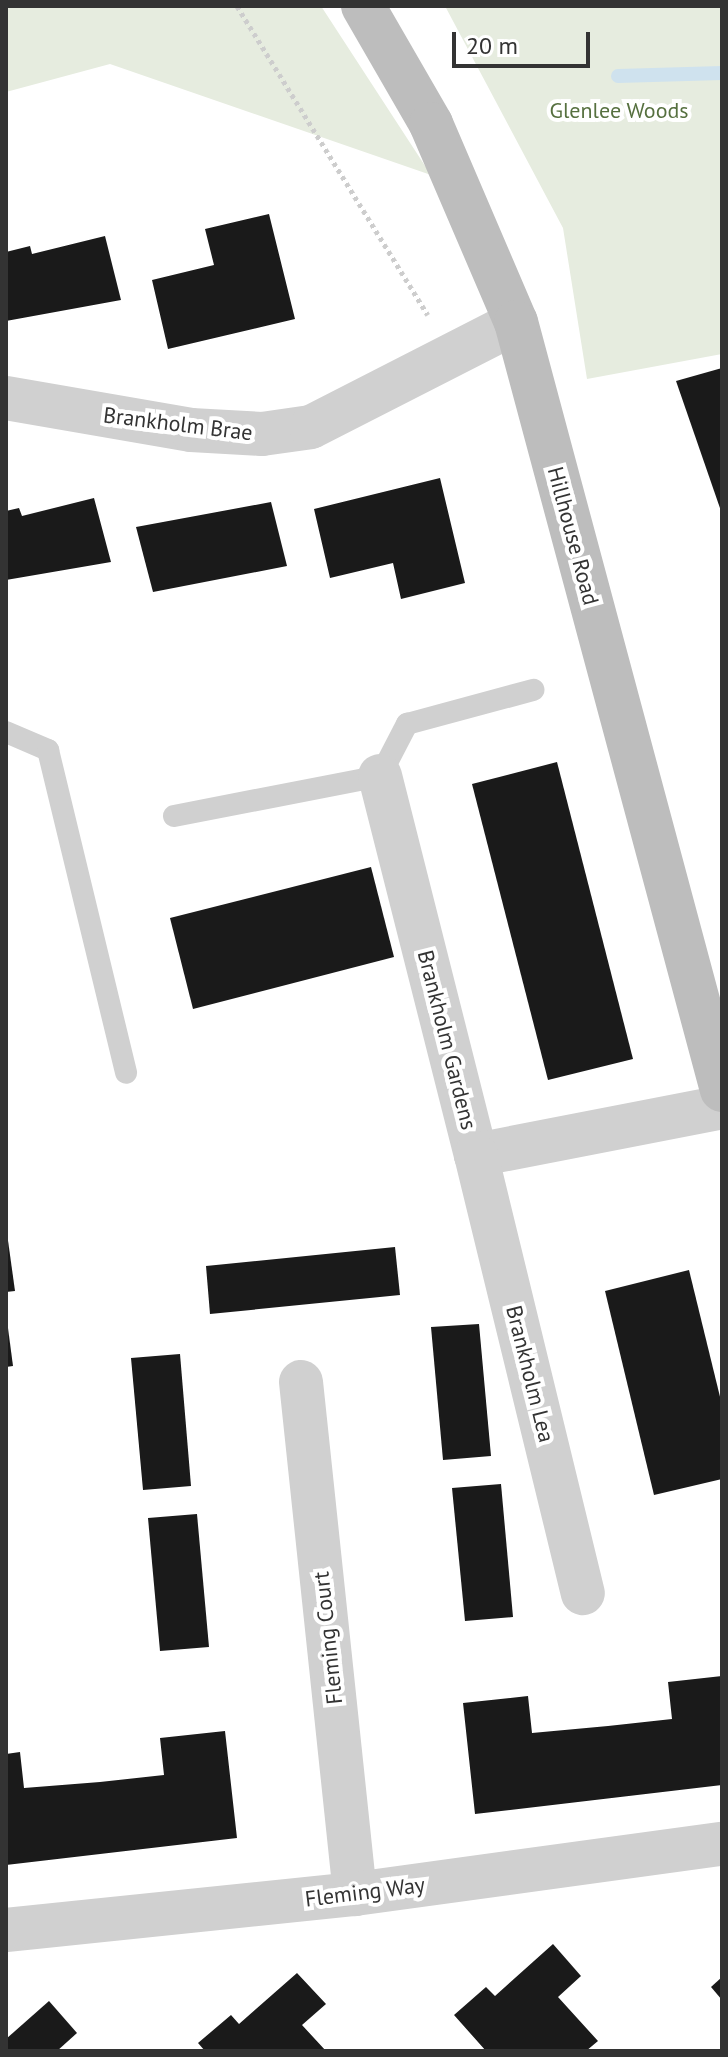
<!DOCTYPE html>
<html>
<head>
<meta charset="utf-8">
<style>
  body { margin:0 }
  #map { position:relative; width:728px; height:2057px; overflow:hidden; background:#fff; font-family:"PT Sans",sans-serif }
  div>[style] { position:absolute }
  [style*='--x'] { left:calc(var(--x)*1px); top:calc(var(--y)*1px); width:calc(var(--w)*1px); rotate:calc(var(--a)*1deg) }
  .green>* { inset:0; background:#e6ecdf }
  .stream>* { height:14px; margin:-7px; padding:0 7px; transform-origin:7px; border-radius:7px; background:#cfe2ee }
  .building>* { inset:0; background:#1a1a1a }
  .path>* { height:5px; margin-top:-2.5px; transform-origin:0; background:repeating-linear-gradient(90deg,#cdcdcd 0 4px,transparent 0 8px) }
  .lane>* { height:22px; margin:-11px; padding:0 11px; transform-origin:11px; border-radius:11px; background:#d0d0d0 }
  .street>* { height:44px; margin:-22px; padding:0 22px; transform-origin:22px; border-radius:22px; background:#d0d0d0 }
  .secondary>* { height:44px; margin:-22px; padding:0 22px; transform-origin:22px; border-radius:22px; background:#bdbdbd }
  span { translate:-50% -50%; white-space:nowrap; text-align:center; line-height:1.15; -webkit-text-stroke:8px #fff; paint-order:stroke }
  .park-label { font-size:22px; color:#56703f }
  .street-label { font-size:22px; color:#333 }
  .frame { position:absolute; inset:0; border:8px solid #333; pointer-events:none }
  .scale { position:absolute; left:452px; top:32px; width:138px; height:36px; box-sizing:border-box; border:4px solid #333; border-top:0; padding-left:10px; font-size:24px; line-height:28px; white-space:nowrap; color:#333; -webkit-text-stroke:6px #fff; paint-order:stroke }
</style>
</head>
<body>
<div id="map">
  <div class="green">
    <div style="clip-path:polygon(6px 6px,321px 6px,431px 175px,110px 64px,6px 92px)"></div>
    <div style="clip-path:polygon(445px 6px,722px 6px,722px 354px,587px 379px,563px 228px)"></div>
  </div>
  <div class="stream">
    <div style="--x:618;--y:76;--w:104;--a:-1.7"></div>
  </div>
  <div class="building">
    <div style="clip-path:polygon(269px 214px,295px 319px,168px 349px,152px 280px,214px 265px,205px 229px)"></div>
    <div style="clip-path:polygon(105px 236px,121px 300px,6px 321px,6px 252px,30px 246px,32px 254px)"></div>
    <div style="clip-path:polygon(722px 368px,722px 511px,721px 511px,676px 381px)"></div>
    <div style="clip-path:polygon(440px 478px,465px 583px,401px 599px,393px 563px,330px 578px,314px 509px)"></div>
    <div style="clip-path:polygon(94px 498px,111px 562px,6px 580px,6px 511px,19px 508px,22px 516px)"></div>
    <div style="clip-path:polygon(271px 502px,287px 566px,153px 592px,136px 527px)"></div>
    <div style="clip-path:polygon(557px 762px,633px 1059px,548px 1080px,472px 784px)"></div>
    <div style="clip-path:polygon(371px 867px,394px 957px,193px 1009px,170px 918px)"></div>
    <div style="clip-path:polygon(6px 1226px,15px 1291px,6px 1292px)"></div>
    <div style="clip-path:polygon(395px 1247px,400px 1295px,210px 1314px,206px 1266px)"></div>
    <div style="clip-path:polygon(689px 1270px,722px 1405px,722px 1479px,654px 1495px,605px 1291px)"></div>
    <div style="clip-path:polygon(6px 1313px,13px 1366px,6px 1367px)"></div>
    <div style="clip-path:polygon(479px 1324px,491px 1456px,443px 1460px,431px 1327px)"></div>
    <div style="clip-path:polygon(180px 1354px,191px 1486px,143px 1490px,131px 1358px)"></div>
    <div style="clip-path:polygon(501px 1484px,513px 1617px,465px 1621px,452px 1488px)"></div>
    <div style="clip-path:polygon(197px 1514px,209px 1647px,160px 1651px,148px 1518px)"></div>
    <div style="clip-path:polygon(722px 1676px,722px 1785px,475px 1814px,463px 1703px,528px 1696px,532px 1733px,608px 1726px,672px 1719px,668px 1682px)"></div>
    <div style="clip-path:polygon(225px 1731px,237px 1838px,6px 1865px,6px 1754px,20px 1752px,24px 1788px,100px 1782px,164px 1775px,160px 1738px)"></div>
    <div style="clip-path:polygon(553px 1944px,581px 1976px,558px 1997px,598px 2041px,586px 2051px,486px 2051px,454px 2015px,486px 1987px,495px 1996px)"></div>
    <div style="clip-path:polygon(297px 1973px,326px 2004px,302px 2025px,326px 2051px,205px 2051px,198px 2043px,231px 2015px,239px 2024px)"></div>
    <div style="clip-path:polygon(722px 1977px,722px 2000px,711px 1987px)"></div>
    <div style="clip-path:polygon(49px 2001px,77px 2033px,57px 2051px,6px 2051px,6px 2039px)"></div>
  </div>
  <div class="path">
    <div style="--x:237;--y:6;--w:363;--a:58.3"></div>
  </div>
  <div class="lane">
    <div style="--x:6;--y:732;--w:46;--a:23.2"></div>
    <div style="--x:48;--y:750;--w:332;--a:76.4"></div>
    <div style="--x:174;--y:816;--w:210;--a:-11"></div>
    <div style="--x:380;--y:776;--w:59;--a:-62.6"></div>
    <div style="--x:407;--y:724;--w:131;--a:-15.1"></div>
  </div>
  <div class="street">
    <div style="--x:6;--y:398;--w:188;--a:9.8"></div>
    <div style="--x:191;--y:430;--w:71;--a:3.2"></div>
    <div style="--x:262;--y:434;--w:49;--a:-8.1"></div>
    <div style="--x:311;--y:427;--w:230;--a:-27.1"></div>
    <div style="--x:380;--y:776;--w:391;--a:75.8"></div>
    <div style="--x:476;--y:1155;--w:251;--a:-11"></div>
    <div style="--x:476;--y:1155;--w:451;--a:76.3"></div>
    <div style="--x:301;--y:1382;--w:515;--a:83.98"></div>
    <div style="--x:6;--y:1930;--w:351;--a:-5.9"></div>
    <div style="--x:355;--y:1894;--w:370;--a:-7.8"></div>
  </div>
  <div class="secondary">
    <div style="--x:363;--y:6;--w:136;--a:60"></div>
    <div style="--x:431;--y:124;--w:215;--a:66.8"></div>
    <div style="--x:516;--y:322;--w:795;--a:74.99"></div>
  </div>
  <div class="park-label">
    <span style="left:619px;top:111px">Glenlee Woods</span>
  </div>
  <div class="street-label">
    <span style="left:178px;top:424px;rotate:7deg">Brankholm Brae</span>
    <span style="left:573px;top:536px;rotate:75deg">Hillhouse Road</span>
    <span style="left:447px;top:1040px;rotate:76deg">Brankholm Gardens</span>
    <span style="left:530px;top:1374px;rotate:76deg">Brankholm Lea</span>
    <span style="left:328px;top:1638px;rotate:-96deg">Fleming Court</span>
    <span style="left:365px;top:1892px;rotate:-7deg">Fleming Way</span>
  </div>
  <div class="frame"></div>
  <div class="scale">20 m</div>
</div>
</body>
</html>
